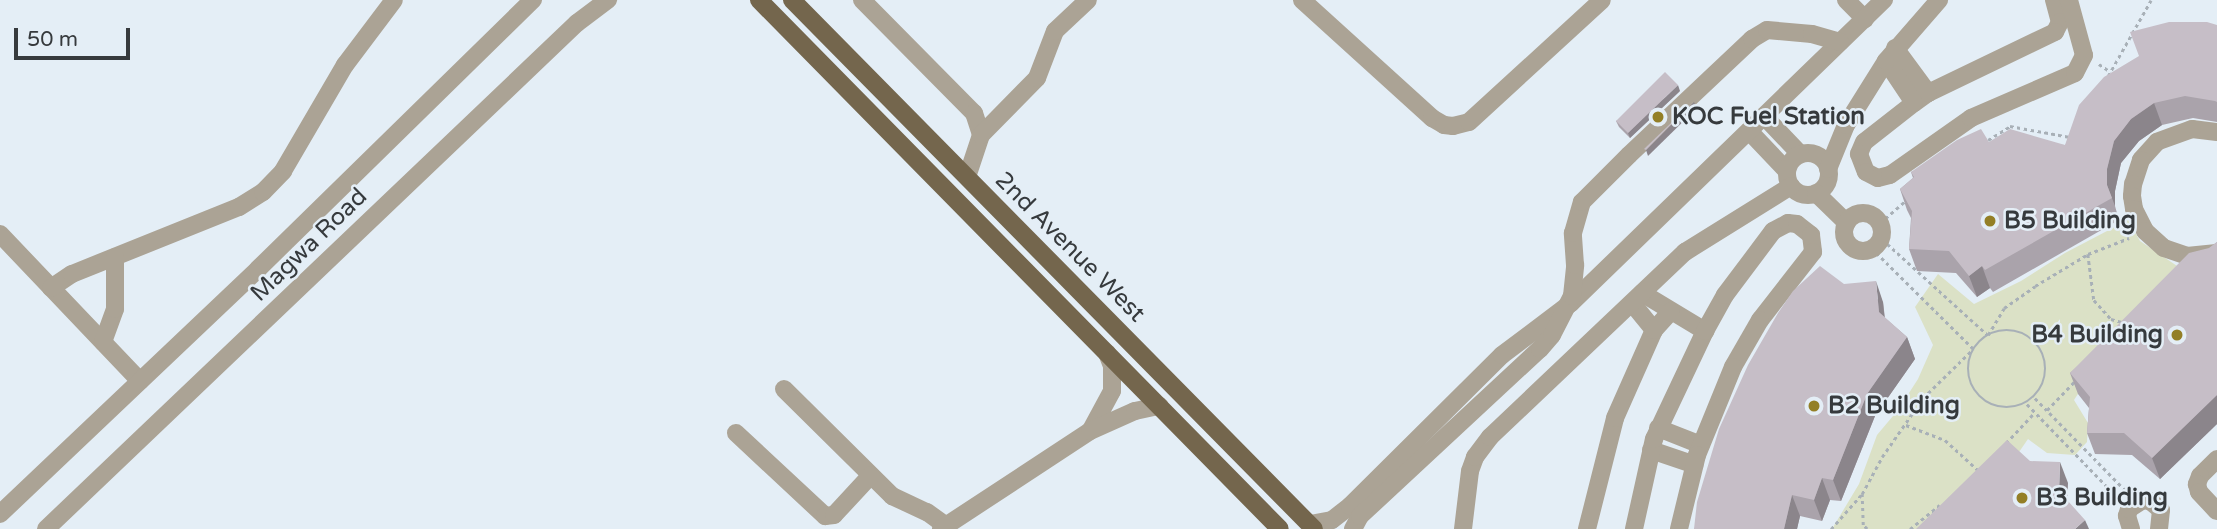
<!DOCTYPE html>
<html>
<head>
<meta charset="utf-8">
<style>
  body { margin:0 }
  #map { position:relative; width:2217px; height:529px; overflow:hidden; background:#e4eef6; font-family:"Varela Round",sans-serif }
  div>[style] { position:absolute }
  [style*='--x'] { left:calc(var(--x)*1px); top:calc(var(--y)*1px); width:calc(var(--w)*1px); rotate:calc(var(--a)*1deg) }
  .green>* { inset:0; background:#dbe1c6 }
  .path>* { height:2.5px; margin-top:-1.25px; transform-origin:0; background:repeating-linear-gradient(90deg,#a8b0b7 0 3.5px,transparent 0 7px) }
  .path>.ring { margin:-1.25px; padding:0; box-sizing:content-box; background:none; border:2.5px solid #a8b0b7; border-radius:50% }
  .minor>* { height:18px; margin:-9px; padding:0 9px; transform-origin:9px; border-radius:9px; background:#aba395 }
  .minor>.ring { margin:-9px; padding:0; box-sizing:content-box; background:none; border:18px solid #aba395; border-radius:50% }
  .major>* { height:18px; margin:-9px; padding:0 9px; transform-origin:9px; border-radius:9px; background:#74664d }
  .wall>* { inset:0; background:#aaa3ab }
  .shaded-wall>* { inset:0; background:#8b858b }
  .building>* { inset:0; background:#c6bec7 }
  .dots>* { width:19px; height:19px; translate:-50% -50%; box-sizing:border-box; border:4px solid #e4eef6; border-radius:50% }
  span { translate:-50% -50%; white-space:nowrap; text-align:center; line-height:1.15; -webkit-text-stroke:5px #e4eef6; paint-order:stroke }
  .poi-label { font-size:24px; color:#363a3d; font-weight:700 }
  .left { translate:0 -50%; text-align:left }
  .right { translate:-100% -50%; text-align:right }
  .street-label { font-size:24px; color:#363a3d }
  .scale { position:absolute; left:14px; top:28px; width:116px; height:32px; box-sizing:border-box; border:4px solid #363a3d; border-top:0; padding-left:9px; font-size:21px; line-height:24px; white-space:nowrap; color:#363a3d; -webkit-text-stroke:5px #e4eef6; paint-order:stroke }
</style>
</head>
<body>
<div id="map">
  <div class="green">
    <div style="clip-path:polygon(2128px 220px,2140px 241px,2189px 274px,2095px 368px,2074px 400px,2088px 423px,2087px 442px,2075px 455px,2047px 453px,2028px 439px,2019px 452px,1929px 529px,1832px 529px,1859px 484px,1877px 435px,1898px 410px,1918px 379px,1933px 345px,1915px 307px,1938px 274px,1974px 304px,2021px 281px,2065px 253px)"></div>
  </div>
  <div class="path">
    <div style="--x:2099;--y:64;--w:14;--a:34"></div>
    <div style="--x:2108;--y:76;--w:87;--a:-60.5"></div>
    <div style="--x:1988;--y:140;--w:26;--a:-32"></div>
    <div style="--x:2010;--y:126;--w:61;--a:10.4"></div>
    <div style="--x:1880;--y:223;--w:35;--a:-41"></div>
    <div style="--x:1882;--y:239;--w:143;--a:42.2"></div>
    <div style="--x:1988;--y:335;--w:31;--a:-59"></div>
    <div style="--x:2004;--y:308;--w:38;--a:-35"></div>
    <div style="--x:2035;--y:286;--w:62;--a:-31.1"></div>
    <div style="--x:2088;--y:254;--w:44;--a:-21.3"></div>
    <div style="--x:2088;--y:254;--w:46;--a:82.6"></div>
    <div style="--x:2094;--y:300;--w:25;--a:48"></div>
    <div style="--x:2111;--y:319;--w:11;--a:15"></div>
    <div class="ring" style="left:1968px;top:330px;width:75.5px;height:75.5px"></div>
    <div style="--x:2035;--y:398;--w:129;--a:45.6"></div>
    <div style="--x:2027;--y:404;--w:129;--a:45.9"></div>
    <div style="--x:2047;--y:410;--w:40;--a:-46"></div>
    <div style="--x:1906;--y:425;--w:42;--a:21"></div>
    <div style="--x:1945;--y:440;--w:46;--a:42.4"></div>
    <div style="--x:2006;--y:443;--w:42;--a:-46.9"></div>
    <div style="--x:1831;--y:529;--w:47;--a:-48.5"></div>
    <div style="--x:1867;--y:529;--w:6;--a:-135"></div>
    <div style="--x:1863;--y:525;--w:31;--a:-92"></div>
    <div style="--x:1862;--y:494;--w:42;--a:-61.6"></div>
    <div style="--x:1882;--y:457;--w:72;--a:-55.2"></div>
    <div style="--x:1923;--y:398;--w:70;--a:-44.4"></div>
    <div style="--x:1973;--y:349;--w:141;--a:-135.3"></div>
    <div style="--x:1910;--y:529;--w:38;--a:-39"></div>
  </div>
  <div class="minor">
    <div style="--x:862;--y:0;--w:159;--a:45.3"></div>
    <div style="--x:974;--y:113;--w:23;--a:72"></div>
    <div style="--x:981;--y:135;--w:44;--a:108.4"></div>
    <div style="--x:1302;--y:0;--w:176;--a:42.2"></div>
    <div style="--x:1432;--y:118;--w:14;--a:30"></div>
    <div style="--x:1444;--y:125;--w:9;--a:6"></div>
    <div style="--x:1453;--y:126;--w:16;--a:-14"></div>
    <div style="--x:1469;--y:122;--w:180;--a:-42.5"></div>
    <div style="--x:1846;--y:0;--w:27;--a:45"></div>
    <div style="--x:2054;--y:0;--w:23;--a:75"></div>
    <div style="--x:2060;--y:22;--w:11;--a:117"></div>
    <div style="--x:2055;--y:32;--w:141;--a:154.3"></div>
    <div style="--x:1928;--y:93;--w:17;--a:144"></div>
    <div style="--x:1914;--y:103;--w:63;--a:142"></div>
    <div style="--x:1864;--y:142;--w:13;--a:113"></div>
    <div style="--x:1859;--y:154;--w:19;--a:69"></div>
    <div style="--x:1866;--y:172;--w:13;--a:27"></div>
    <div style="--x:1878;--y:178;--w:12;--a:-14"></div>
    <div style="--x:1890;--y:175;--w:99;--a:-35.1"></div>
    <div style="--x:1971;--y:118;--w:113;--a:-23.4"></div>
    <div style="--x:2075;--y:73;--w:20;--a:-63"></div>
    <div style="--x:2084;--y:55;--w:57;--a:-105.3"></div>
    <div style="--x:1895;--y:48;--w:56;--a:53.7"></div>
    <div style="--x:1886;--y:61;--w:50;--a:56.3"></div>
    <div style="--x:1764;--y:116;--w:52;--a:46.5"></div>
    <div style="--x:1749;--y:131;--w:55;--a:46.5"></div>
    <div style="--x:2217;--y:132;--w:25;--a:-173"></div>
    <div style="--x:2192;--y:129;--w:37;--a:160"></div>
    <div style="--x:2157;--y:142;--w:24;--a:132"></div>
    <div style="--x:2141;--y:160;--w:25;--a:108"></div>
    <div style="--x:2133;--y:184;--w:12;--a:95"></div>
    <div style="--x:2132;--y:196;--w:13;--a:81"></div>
    <div style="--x:2134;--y:209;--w:25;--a:63"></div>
    <div style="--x:2145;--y:231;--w:25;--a:42"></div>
    <div style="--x:2164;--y:248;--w:24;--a:19"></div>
    <div style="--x:2187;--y:256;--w:30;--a:-6"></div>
    <div style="--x:981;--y:135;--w:80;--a:-45.5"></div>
    <div style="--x:1037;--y:78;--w:50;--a:-69"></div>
    <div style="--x:1055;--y:31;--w:45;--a:-43.2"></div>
    <div class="ring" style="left:1787px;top:153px;width:24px;height:24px"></div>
    <div style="--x:1828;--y:169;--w:48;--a:-67.8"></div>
    <div style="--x:1846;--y:125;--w:75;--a:-58"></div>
    <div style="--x:1886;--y:61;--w:81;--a:-49"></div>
    <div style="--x:1816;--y:193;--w:43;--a:44.1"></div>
    <div class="ring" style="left:1844px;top:213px;width:20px;height:20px"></div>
    <div style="--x:0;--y:234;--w:203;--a:46.4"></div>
    <div style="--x:51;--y:288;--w:25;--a:-34"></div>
    <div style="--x:72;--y:274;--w:180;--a:-21.9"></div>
    <div style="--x:239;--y:207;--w:28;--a:-32"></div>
    <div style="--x:263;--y:192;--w:29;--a:-46"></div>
    <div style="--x:283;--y:171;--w:123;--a:-59.7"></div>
    <div style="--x:345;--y:65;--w:81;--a:-53"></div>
    <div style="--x:1642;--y:293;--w:74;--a:31.1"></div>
    <div style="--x:1632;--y:303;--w:35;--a:51"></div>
    <div style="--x:103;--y:342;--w:35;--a:-70"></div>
    <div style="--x:115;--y:309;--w:52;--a:-90"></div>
    <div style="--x:784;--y:389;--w:152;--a:44.7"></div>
    <div style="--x:892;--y:496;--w:38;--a:25"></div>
    <div style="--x:927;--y:512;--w:24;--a:36"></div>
    <div style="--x:1092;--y:428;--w:42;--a:-61.6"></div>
    <div style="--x:1112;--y:391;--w:25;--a:-90"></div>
    <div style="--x:1112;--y:366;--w:14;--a:-111"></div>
    <div style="--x:1658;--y:428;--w:46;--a:21.6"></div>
    <div style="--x:736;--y:433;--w:122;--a:43"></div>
    <div style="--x:825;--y:516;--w:9;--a:-6"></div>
    <div style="--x:834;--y:515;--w:54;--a:-47.2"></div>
    <div style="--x:1651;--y:450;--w:46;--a:18.8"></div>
    <div style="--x:2217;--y:459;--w:24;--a:135"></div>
    <div style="--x:2200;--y:476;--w:9;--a:111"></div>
    <div style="--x:2197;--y:484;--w:8;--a:76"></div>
    <div style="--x:2199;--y:492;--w:26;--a:47"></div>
    <div style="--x:0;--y:514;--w:356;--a:-43.5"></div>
    <div style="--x:258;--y:269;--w:385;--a:-44.4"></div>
    <div style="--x:1310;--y:524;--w:22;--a:-10"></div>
    <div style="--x:1332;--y:520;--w:23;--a:-38"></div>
    <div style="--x:1350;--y:506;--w:214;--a:-44.8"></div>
    <div style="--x:1502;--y:355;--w:86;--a:-37"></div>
    <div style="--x:1571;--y:303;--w:436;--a:-44.1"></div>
    <div style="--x:46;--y:529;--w:733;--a:-43.62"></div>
    <div style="--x:577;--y:23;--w:39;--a:-37"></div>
    <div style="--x:941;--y:529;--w:178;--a:-33.3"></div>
    <div style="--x:1090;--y:431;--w:49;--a:-24"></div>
    <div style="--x:1135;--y:411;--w:25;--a:-12"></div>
    <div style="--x:1353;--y:529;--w:15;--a:-62"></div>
    <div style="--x:1360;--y:516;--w:246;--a:-42.9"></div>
    <div style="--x:1540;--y:349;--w:18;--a:-49"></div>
    <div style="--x:1552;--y:335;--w:44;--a:-62.9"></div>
    <div style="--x:1572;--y:296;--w:31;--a:-84"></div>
    <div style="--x:1575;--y:265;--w:32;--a:-94"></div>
    <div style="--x:1573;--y:233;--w:32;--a:-74"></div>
    <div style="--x:1582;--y:202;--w:66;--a:-45"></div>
    <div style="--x:1629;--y:155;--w:169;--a:-43.3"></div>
    <div style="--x:1752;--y:39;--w:17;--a:-31"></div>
    <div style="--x:1767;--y:30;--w:45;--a:5.1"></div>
    <div style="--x:1812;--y:34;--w:29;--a:16"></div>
    <div style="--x:1463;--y:529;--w:58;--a:-83.1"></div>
    <div style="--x:1470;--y:471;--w:15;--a:-70"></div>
    <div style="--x:1475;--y:457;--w:25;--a:-53"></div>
    <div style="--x:1490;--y:437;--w:269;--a:-43.5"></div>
    <div style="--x:1685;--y:252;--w:125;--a:-31.9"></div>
    <div style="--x:1587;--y:529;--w:114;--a:-75.8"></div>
    <div style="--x:1615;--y:418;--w:96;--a:-66.1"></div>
    <div style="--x:1654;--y:330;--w:25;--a:-48"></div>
    <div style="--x:1634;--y:529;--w:92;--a:-77.5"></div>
    <div style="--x:1654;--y:439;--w:119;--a:-64.7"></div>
    <div style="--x:1705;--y:331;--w:41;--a:-60.9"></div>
    <div style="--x:1725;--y:295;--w:80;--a:-53.1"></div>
    <div style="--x:1773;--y:231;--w:17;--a:-28"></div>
    <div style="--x:1788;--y:223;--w:9;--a:6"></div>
    <div style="--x:1797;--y:224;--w:18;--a:38"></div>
    <div style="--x:1811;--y:235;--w:17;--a:83"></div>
    <div style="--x:1813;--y:252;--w:86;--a:127.9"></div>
    <div style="--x:1760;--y:320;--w:54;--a:119.9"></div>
    <div style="--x:1733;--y:367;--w:95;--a:112.2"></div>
    <div style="--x:1697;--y:455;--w:76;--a:103.7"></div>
    <div style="--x:2131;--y:529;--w:14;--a:-107"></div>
    <div style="--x:2127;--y:516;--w:7;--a:-74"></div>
    <div style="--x:2129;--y:509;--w:17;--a:-33"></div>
    <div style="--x:2143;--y:500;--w:7;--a:8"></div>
    <div style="--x:2150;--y:501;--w:14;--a:39"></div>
    <div style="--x:2161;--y:510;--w:19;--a:96"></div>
  </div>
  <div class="major">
    <div style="--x:759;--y:0;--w:742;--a:45.44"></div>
    <div style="--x:792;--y:0;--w:743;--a:45.38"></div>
  </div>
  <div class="wall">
    <div style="clip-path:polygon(2217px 25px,2217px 122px,2193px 118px,2162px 125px,2139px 141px,2121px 163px,2115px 191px,2115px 206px,2119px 220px,1993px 292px,1990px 288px,1977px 297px,1956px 273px,1917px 271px,1909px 249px,1911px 218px,1907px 210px,1900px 189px,1913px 178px,1911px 172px,1989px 142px,2065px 145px)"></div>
    <div style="clip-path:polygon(1680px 91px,1630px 138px,1619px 127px,1616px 121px)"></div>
    <div style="clip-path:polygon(2217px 242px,2217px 424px,2160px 479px,2132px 455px,2095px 454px,2087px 433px,2089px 408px,2078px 394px,2070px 373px,2209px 248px)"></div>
    <div style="clip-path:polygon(1844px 284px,1883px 302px,1885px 318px,1907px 337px,1915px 359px,1875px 416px,1841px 501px,1830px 500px,1822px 521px,1800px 516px,1797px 529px,1694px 529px)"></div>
  </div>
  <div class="shaded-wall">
    <div style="clip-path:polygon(1678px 85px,1680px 91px,1630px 138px,1628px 133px)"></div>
    <div style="clip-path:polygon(1694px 102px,1697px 108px,1648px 156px,1646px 150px)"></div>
    <div style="clip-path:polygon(2154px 103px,2162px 125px,2139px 141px,2121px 163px,2115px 191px,2115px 206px,2107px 185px,2107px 169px,2114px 141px,2131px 119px)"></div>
    <div style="clip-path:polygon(1982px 266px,1990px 288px,1977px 297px,1969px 276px)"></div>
    <div style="clip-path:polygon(1876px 281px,1883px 302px,1886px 334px,1879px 312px)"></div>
    <div style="clip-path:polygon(1907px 337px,1915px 359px,1875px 416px,1841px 501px,1833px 480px,1867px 394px)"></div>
    <div style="clip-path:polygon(2217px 395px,2217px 424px,2160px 479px,2152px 458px)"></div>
    <div style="clip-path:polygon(2060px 462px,2068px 483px,2067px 513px,2059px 491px)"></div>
    <div style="clip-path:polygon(1822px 478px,1830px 500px,1822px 521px,1814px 500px)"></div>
    <div style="clip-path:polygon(1792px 495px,1800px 516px,1797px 529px,1784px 529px)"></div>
    <div style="clip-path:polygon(2085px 520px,2089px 529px,2075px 529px)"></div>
  </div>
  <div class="building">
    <div style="clip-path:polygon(2169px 22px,2207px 22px,2217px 25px,2217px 102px,2215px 101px,2185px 96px,2154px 103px,2131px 119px,2114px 141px,2107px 169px,2107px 185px,2112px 198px,1985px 270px,1982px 266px,1969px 276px,1949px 251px,1909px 249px,1912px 211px,1900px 189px,1914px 177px,1911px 172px,1957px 140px,1981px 129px,1989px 142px,2010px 129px,2065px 145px,2079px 105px,2104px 77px,2139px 56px,2130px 32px)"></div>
    <div style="clip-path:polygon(1665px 72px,1678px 85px,1628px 133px,1616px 121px)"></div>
    <div style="clip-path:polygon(1694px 101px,1646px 150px,1644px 149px)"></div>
    <div style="clip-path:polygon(2217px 242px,2217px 395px,2152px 458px,2124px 433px,2087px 433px,2090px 397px,2070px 373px,2189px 253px,2209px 248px)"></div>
    <div style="clip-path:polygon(1820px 266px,1844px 284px,1876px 281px,1879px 312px,1907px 337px,1867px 394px,1833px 480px,1822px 478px,1814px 500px,1792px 495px,1784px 529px,1694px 529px,1697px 502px,1719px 429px,1748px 365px,1778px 313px,1793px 291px)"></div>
    <div style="clip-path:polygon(2007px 440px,2030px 461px,2060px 462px,2059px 491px,2085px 520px,2075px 529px,1916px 529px)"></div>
  </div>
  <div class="dots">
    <div style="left:1658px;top:117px;background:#937f26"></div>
    <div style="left:1990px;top:221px;background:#937f26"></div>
    <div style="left:2177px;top:335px;background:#937f26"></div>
    <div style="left:1814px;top:406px;background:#937f26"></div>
    <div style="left:2022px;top:498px;background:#937f26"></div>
  </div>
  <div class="poi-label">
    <span class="left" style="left:1672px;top:117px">KOC Fuel Station</span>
    <span class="left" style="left:2004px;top:221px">B5 Building</span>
    <span class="right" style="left:2163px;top:335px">B4 Building</span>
    <span class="left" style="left:1828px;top:406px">B2 Building</span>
    <span class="left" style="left:2036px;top:498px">B3 Building</span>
  </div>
  <div class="street-label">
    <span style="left:309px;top:245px;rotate:-44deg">Magwa Road</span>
    <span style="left:1070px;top:247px;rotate:45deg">2nd Avenue West</span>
  </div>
  <div class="scale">50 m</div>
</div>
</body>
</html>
